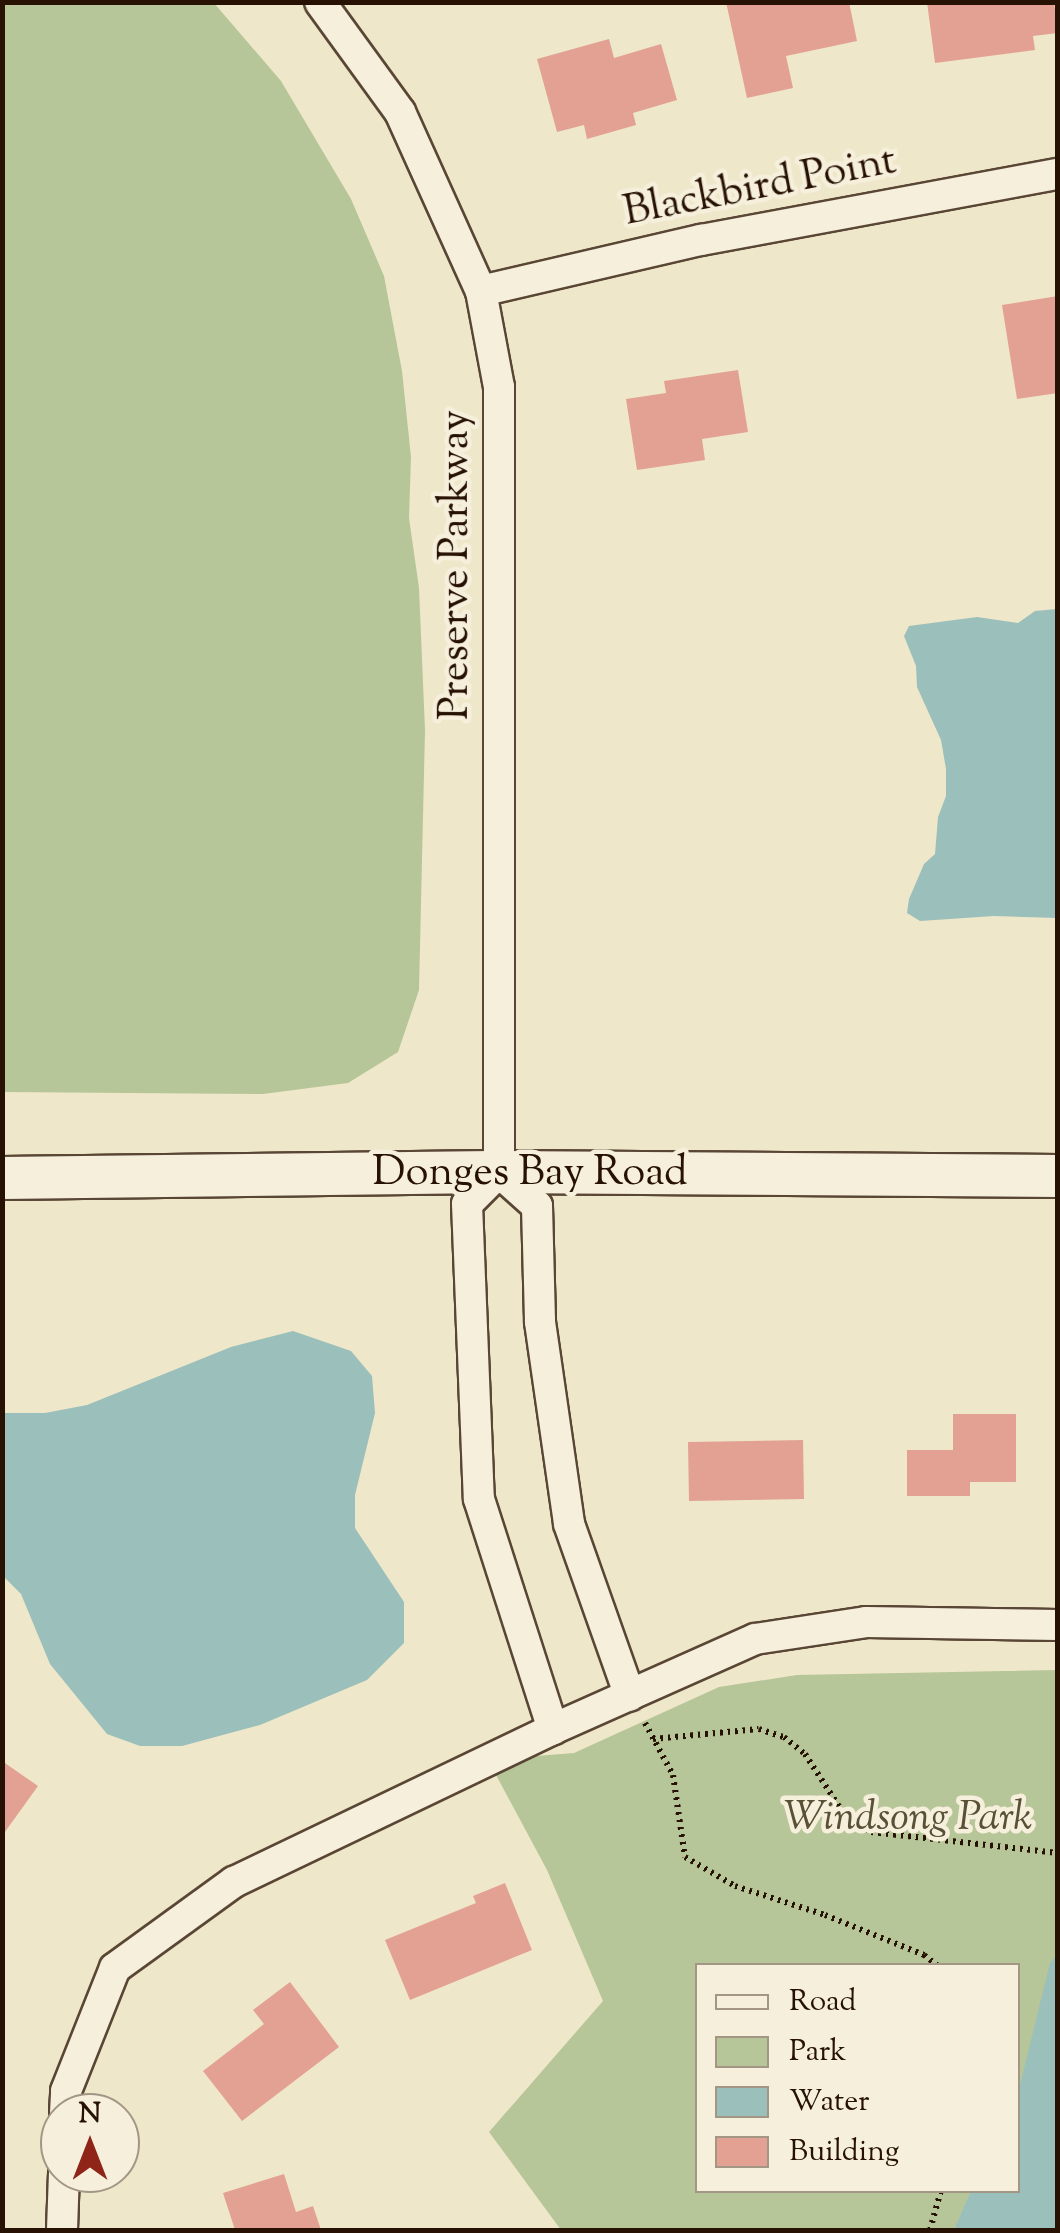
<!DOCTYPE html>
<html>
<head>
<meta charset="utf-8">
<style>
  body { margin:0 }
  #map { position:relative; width:1060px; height:2233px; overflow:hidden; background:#efe7c9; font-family:"Sorts Mill Goudy",serif }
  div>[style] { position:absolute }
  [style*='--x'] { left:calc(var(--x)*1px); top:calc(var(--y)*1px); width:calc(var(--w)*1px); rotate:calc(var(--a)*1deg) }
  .green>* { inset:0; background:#b6c698 }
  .water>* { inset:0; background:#9bbfbb }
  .building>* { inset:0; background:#e2a193 }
  .path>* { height:6px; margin-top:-3px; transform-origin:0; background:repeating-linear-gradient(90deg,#271102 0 2.5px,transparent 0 7.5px) }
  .roads { filter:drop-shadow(2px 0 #594634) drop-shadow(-2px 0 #594634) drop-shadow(0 2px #594634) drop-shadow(0 -2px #594634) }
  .street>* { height:30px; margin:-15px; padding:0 15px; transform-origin:15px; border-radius:15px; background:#f5efdc }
  .secondary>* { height:42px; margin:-21px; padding:0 21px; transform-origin:21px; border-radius:21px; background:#f5efdc }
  span { translate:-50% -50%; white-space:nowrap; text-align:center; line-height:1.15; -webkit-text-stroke:9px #f5efdc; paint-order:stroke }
  .street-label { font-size:42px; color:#271102 }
  .park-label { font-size:42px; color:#595036; font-style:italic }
  .frame { position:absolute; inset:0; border:5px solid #271102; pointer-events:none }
  .legend { position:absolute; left:695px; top:1963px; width:325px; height:230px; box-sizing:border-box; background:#f5efdc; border:2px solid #a39685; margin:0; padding:12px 18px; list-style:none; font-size:30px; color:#271102 }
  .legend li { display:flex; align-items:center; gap:20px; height:50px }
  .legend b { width:50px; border:2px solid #a39685 }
  .north { position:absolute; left:40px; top:2093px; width:100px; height:100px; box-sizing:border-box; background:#f5efdc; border:2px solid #a39685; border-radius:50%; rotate:0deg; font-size:28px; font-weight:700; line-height:40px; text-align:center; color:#271102 }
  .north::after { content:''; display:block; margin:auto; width:35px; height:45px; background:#8f2418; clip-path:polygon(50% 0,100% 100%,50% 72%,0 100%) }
</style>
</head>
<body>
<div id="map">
  <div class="green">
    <div style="clip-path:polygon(3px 2px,214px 3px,281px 81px,351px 199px,384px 276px,402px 371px,411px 457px,409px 518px,419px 588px,425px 730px,419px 990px,398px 1052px,348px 1083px,263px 1094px,3px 1092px)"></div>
    <div style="clip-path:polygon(evenodd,1057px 1670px,1057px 2230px,561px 2230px,489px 2132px,603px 2001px,547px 1870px,488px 1760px,574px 1753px,719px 1687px,797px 1675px,1057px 1670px,698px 1966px,1018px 1966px,1018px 2190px,698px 2190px,698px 1966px)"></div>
  </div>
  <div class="water">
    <div style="clip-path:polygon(1057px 609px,1057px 918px,994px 916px,920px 921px,907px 913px,909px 899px,924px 864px,935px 854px,938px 817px,946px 796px,946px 769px,941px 740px,917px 687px,916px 666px,904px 636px,909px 626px,977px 617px,1018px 623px,1035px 611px)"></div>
    <div style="clip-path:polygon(293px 1331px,351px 1351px,372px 1376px,375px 1413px,355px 1495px,355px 1528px,404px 1602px,404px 1643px,367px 1680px,260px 1725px,182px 1746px,140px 1746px,107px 1734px,50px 1664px,21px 1594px,3px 1576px,3px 1413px,45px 1413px,87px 1405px,231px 1347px)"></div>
    <div style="clip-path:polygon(1057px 1955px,1057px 2230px,954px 2230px,971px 2191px,1018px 2190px,1018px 2093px,1050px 1963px)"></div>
  </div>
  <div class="building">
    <div style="clip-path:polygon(726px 2px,849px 2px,857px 41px,786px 56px,793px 88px,747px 98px)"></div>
    <div style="clip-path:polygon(927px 2px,1054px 2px,1058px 33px,1033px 36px,1035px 50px,935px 63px)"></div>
    <div style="clip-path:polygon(609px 39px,614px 58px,661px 44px,677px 100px,633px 113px,636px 125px,587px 139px,584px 125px,557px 132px,537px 59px)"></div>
    <div style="clip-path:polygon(1058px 296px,1058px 393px,1017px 399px,1002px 305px)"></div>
    <div style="clip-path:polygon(738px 370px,748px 432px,702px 439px,705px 460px,637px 470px,626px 399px,666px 393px,664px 381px)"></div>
    <div style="clip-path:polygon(953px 1414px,1016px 1414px,1016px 1482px,970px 1482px,970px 1496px,907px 1496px,907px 1450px,953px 1450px)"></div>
    <div style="clip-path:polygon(803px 1440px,804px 1499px,689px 1501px,688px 1442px)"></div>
    <div style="clip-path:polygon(2px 1761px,38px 1786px,2px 1836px)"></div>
    <div style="clip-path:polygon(505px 1883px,532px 1950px,410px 2000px,385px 1940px,476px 1903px,473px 1896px)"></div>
    <div style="clip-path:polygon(290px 1982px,339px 2047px,242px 2121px,203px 2071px,264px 2024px,253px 2010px)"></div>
    <div style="clip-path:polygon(284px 2174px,296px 2212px,313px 2206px,321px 2230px,235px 2230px,223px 2193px)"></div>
  </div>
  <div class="path">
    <div style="--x:645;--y:1723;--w:59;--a:61.7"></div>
    <div style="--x:673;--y:1775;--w:83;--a:81.7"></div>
    <div style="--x:685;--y:1857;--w:58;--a:30.1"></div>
    <div style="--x:735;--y:1886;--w:95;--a:17.9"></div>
    <div style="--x:825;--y:1915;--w:107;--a:22"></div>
    <div style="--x:924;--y:1955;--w:18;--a:38"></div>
    <div style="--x:653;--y:1739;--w:106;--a:-5.4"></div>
    <div style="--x:759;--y:1729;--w:26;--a:18"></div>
    <div style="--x:784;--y:1737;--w:27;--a:39"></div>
    <div style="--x:805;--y:1754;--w:68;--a:57"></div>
    <div style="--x:842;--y:1811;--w:36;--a:36"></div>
    <div style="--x:871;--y:1832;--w:188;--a:6.4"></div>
    <div style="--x:930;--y:2230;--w:41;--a:-74.6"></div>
  </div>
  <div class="roads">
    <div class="street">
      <div style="--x:320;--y:2;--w:136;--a:54"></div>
      <div style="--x:400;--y:112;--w:196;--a:65.7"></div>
      <div style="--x:481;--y:291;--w:98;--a:79.4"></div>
      <div style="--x:499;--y:387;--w:785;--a:90"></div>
      <div style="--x:481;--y:291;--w:226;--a:-13.1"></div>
      <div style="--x:701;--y:240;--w:363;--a:-10.5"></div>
      <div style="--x:499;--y:1172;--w:45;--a:135"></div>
      <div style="--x:467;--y:1204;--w:295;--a:87.7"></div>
      <div style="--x:479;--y:1499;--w:242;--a:72.2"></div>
      <div style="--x:499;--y:1172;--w:51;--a:41.8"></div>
      <div style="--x:537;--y:1206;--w:116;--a:88.5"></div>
      <div style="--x:540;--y:1322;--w:204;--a:81.8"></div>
      <div style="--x:569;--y:1524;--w:182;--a:70.5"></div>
      <div style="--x:65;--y:2113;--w:22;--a:-87"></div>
      <div style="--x:66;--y:2091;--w:132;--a:-68.3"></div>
      <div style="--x:115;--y:1968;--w:147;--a:-35.9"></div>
      <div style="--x:234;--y:1882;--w:354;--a:-25.6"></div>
      <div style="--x:553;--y:1729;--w:221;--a:-24"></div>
      <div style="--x:755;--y:1639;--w:112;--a:-8.7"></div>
      <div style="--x:866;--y:1622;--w:192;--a:0.9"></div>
      <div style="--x:62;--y:2230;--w:57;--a:-88"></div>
    </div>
    <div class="secondary">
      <div style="--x:2;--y:1178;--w:497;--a:-0.7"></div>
      <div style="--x:499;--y:1172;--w:559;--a:0.41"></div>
    </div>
  </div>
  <div class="street-label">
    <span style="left:760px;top:188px;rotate:-11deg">Blackbird Point</span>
    <span style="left:457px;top:565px;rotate:-90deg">Preserve Parkway</span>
    <span style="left:530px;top:1174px">Donges Bay Road</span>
  </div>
  <div class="park-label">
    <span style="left:908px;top:1819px">Windsong Park</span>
  </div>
  <div class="frame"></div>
  <ul class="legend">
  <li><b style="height:12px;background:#f5efdc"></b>Road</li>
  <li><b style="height:28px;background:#b6c698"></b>Park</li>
  <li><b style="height:28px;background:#9bbfbb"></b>Water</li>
  <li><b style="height:28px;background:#e2a193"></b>Building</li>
  </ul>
  <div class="north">N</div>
</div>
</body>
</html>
